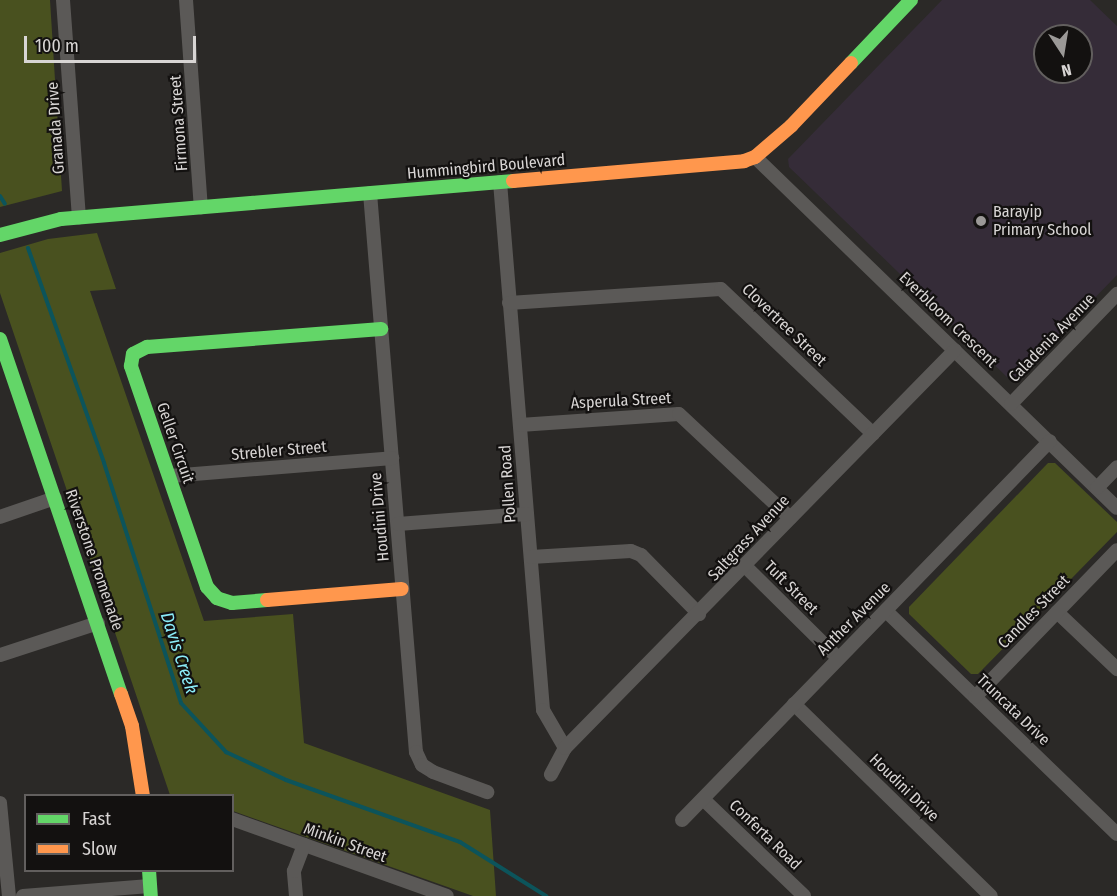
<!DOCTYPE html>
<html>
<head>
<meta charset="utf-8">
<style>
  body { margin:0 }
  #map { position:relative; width:1117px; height:896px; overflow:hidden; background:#2b2927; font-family:"Fira Sans Condensed",sans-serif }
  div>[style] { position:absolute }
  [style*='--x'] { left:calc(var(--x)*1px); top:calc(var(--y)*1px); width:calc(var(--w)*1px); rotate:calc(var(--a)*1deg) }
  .education>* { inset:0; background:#352c38 }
  .green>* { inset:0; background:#49511f }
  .stream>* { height:4px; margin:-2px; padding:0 2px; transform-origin:2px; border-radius:2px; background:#0c545b }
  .street>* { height:14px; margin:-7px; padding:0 7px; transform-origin:7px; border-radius:7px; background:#5b5957 }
  .fast>* { height:14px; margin:-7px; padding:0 7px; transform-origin:7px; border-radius:7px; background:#63d668 }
  .slow>* { height:14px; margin:-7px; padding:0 7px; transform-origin:7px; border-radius:7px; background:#ff974d }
  .dots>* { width:16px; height:16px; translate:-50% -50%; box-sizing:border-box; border:3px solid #131110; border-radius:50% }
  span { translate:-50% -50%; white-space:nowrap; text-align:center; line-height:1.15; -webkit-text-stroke:4.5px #131110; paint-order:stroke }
  .street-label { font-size:16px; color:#d8d5d4 }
  .poi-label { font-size:16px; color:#d8d5d4 }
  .left { translate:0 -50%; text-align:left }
  .water-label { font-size:18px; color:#8becf8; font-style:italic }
  .legend { position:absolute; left:24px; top:794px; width:210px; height:78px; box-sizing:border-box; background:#131110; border:2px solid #625f5e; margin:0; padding:8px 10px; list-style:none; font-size:18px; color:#d8d5d4 }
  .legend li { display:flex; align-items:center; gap:12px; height:30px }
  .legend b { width:30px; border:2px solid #625f5e }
  .north { position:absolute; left:1033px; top:24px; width:60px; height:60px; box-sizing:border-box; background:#131110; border:2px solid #625f5e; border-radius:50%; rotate:168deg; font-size:16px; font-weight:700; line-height:24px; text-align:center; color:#d8d5d4 }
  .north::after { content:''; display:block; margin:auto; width:21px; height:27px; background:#9b9997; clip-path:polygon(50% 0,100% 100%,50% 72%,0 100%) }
  .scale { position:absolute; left:24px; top:36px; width:172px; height:27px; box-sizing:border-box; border:3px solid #d8d5d4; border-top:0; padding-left:8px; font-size:18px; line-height:21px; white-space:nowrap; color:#d8d5d4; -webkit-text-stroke:4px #131110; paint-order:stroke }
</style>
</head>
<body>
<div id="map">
  <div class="education">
    <div style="clip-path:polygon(evenodd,942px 0,1090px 0,1117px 26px,1117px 275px,1016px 379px,1009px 379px,789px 167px,788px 159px,942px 0,1045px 36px,1081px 36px,1081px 72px,1045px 72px,1045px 36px)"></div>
  </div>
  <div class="green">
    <div style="clip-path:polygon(0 0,50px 0,62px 191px,0 207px)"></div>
    <div style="clip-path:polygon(97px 233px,116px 289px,90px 291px,204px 621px,293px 614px,304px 743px,490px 810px,496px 896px,473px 896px,233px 811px,232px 796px,170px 795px,0 293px,0 253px,48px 239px)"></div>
    <div style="clip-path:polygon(1048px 463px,1055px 463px,1117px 522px,1117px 532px,978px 674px,971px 674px,909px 614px,909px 607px)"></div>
  </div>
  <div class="stream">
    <div style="--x:0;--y:196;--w:9;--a:58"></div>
    <div style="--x:28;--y:248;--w:228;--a:70.5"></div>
    <div style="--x:104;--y:463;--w:252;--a:72.2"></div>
    <div style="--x:181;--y:703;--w:67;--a:47.4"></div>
    <div style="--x:226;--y:752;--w:66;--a:25"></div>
    <div style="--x:286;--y:780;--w:185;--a:19.6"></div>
    <div style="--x:460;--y:842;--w:102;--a:32.1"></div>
  </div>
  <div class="street">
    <div style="--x:63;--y:0;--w:218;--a:85.8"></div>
    <div style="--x:186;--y:0;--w:208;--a:85.9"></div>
    <div style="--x:755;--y:157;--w:504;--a:44.12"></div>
    <div style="--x:500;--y:182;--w:530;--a:85.34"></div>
    <div style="--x:543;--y:710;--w:44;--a:59.9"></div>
    <div style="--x:565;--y:748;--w:30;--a:118"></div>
    <div style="--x:370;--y:193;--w:561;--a:85.3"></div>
    <div style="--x:416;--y:752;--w:14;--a:65"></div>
    <div style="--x:422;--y:765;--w:13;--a:32"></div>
    <div style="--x:433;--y:772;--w:58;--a:20.3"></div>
    <div style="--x:509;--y:303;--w:212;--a:-3.8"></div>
    <div style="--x:721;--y:289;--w:210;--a:43.6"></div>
    <div style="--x:1011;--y:404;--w:153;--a:-46.1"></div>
    <div style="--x:520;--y:425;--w:159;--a:-4"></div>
    <div style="--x:679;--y:414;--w:152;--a:43.1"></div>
    <div style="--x:170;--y:476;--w:223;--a:-4.6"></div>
    <div style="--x:1097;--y:488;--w:29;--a:-46"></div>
    <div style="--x:0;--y:517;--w:58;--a:-19.1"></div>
    <div style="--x:398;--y:524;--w:129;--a:-4.4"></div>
    <div style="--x:531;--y:557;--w:100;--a:-3.4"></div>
    <div style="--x:631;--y:551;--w:11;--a:22"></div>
    <div style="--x:641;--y:555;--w:83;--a:45.5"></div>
    <div style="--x:746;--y:567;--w:129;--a:44.7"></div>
    <div style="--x:886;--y:611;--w:321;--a:44"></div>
    <div style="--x:1057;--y:612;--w:83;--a:43.5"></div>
    <div style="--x:0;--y:655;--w:103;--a:-18.1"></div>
    <div style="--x:975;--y:697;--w:204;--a:-46"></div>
    <div style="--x:794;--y:704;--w:275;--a:44.3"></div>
    <div style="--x:565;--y:748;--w:557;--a:-45.58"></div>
    <div style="--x:703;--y:799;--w:140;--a:43.8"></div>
    <div style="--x:0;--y:803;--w:93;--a:84.5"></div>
    <div style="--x:232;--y:819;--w:228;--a:19.7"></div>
    <div style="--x:682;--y:820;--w:528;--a:-45.84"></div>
    <div style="--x:23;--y:896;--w:127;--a:-4.5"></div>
    <div style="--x:296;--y:896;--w:25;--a:-95"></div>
    <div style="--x:294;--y:871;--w:28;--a:-69"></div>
  </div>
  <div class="fast">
    <div style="--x:851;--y:63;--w:87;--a:-46.4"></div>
    <div style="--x:0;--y:235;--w:63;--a:-14.7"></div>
    <div style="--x:61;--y:219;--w:454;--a:-4.8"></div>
    <div style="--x:0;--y:339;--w:375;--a:71.2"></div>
    <div style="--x:267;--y:600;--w:35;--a:175"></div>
    <div style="--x:232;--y:603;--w:16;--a:-162"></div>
    <div style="--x:217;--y:598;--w:15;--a:-132"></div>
    <div style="--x:207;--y:587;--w:234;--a:-109"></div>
    <div style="--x:131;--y:366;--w:12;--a:-81"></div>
    <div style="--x:133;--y:354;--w:16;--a:-27"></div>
    <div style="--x:147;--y:347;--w:235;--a:-4.4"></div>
    <div style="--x:149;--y:870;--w:26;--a:86"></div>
  </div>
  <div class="slow">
    <div style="--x:513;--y:181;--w:232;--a:-4.9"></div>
    <div style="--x:744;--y:161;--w:12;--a:-20"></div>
    <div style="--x:755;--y:157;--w:48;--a:-40.7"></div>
    <div style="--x:791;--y:126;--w:87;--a:-46.4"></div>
    <div style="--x:267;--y:600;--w:135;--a:-4.7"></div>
    <div style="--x:121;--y:694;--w:34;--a:71"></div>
    <div style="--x:132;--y:726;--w:71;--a:81.1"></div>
  </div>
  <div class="dots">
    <div style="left:981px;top:221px;background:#9b9997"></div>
  </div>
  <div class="street-label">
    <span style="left:179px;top:123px;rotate:-94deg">Firmona Street</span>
    <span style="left:56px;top:128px;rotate:-94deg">Granada Drive</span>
    <span style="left:486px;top:167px;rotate:-5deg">Hummingbird Boulevard</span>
    <span style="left:948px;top:320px;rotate:44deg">Everbloom Crescent</span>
    <span style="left:784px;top:325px;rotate:44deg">Clovertree Street</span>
    <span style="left:1052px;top:338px;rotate:-46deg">Caladenia Avenue</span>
    <span style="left:621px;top:401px;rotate:-3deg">Asperula Street</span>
    <span style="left:175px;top:443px;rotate:71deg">Geller Circuit</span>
    <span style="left:279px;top:451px;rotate:-5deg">Strebler Street</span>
    <span style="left:508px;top:484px;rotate:-94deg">Pollen Road</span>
    <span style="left:380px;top:517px;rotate:-95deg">Houdini Drive</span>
    <span style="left:749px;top:538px;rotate:-47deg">Saltgrass Avenue</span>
    <span style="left:94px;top:560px;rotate:71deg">Riverstone Promenade</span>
    <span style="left:791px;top:588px;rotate:45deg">Tuft Street</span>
    <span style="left:1034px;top:612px;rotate:-46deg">Candles Street</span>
    <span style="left:854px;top:619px;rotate:-45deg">Anther Avenue</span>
    <span style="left:1013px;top:710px;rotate:44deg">Truncata Drive</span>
    <span style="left:904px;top:788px;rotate:44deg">Houdini Drive</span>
    <span style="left:765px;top:835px;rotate:44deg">Conferta Road</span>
    <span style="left:345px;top:843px;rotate:20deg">Minkin Street</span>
  </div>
  <div class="poi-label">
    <span class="left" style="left:993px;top:221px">Barayip<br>Primary School</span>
  </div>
  <div class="water-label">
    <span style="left:179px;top:653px;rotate:72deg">Davis Creek</span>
  </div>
  <ul class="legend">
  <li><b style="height:8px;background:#63d668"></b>Fast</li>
  <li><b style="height:8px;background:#ff974d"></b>Slow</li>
  </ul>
  <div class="north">N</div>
  <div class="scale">100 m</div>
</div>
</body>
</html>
